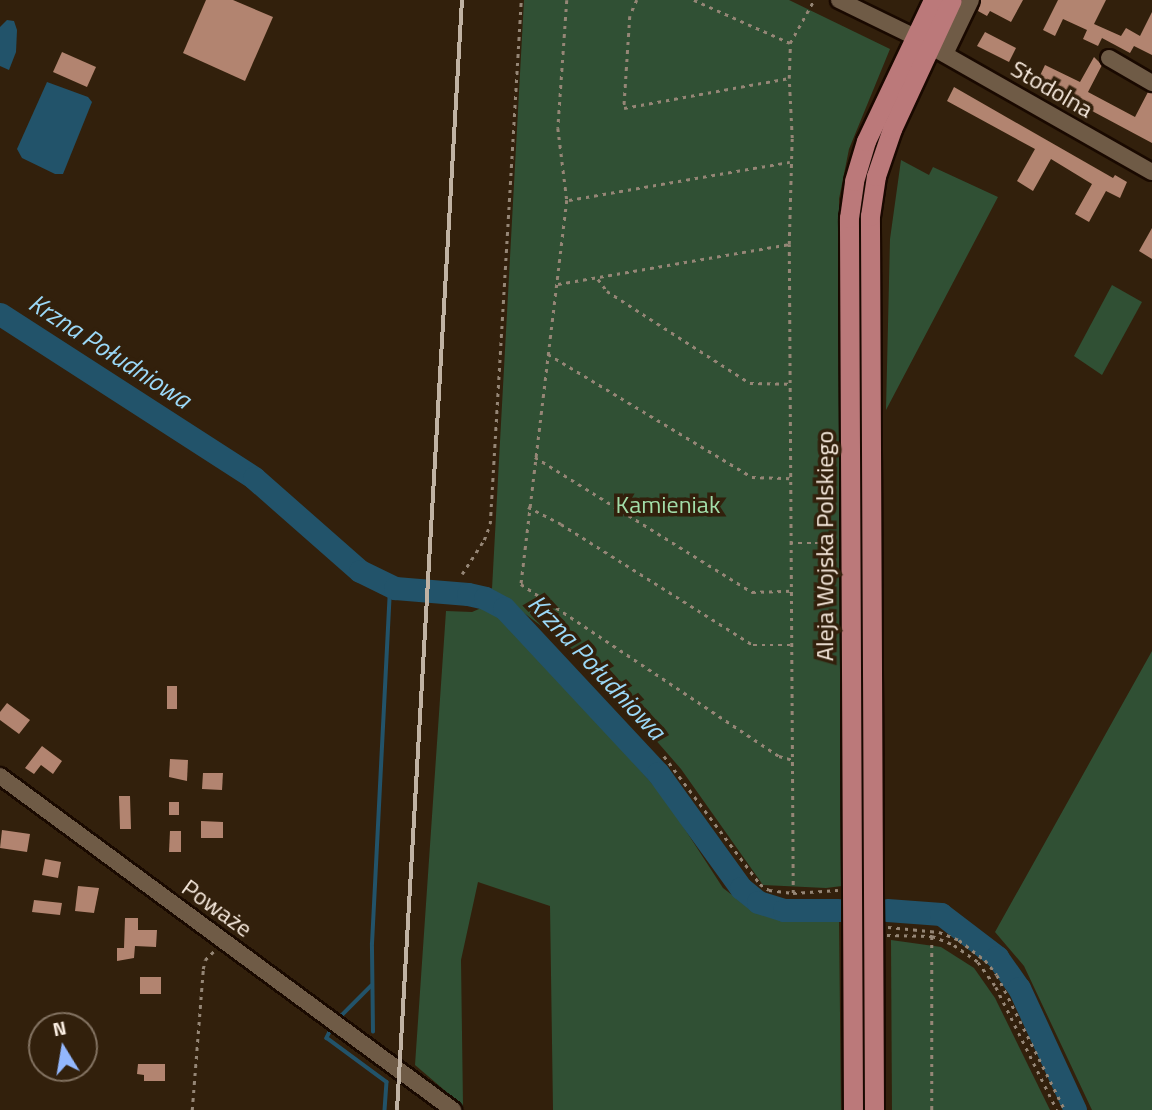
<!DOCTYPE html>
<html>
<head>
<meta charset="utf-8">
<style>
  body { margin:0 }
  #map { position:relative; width:1152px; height:1110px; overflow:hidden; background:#32200c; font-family:"Titillium Web",sans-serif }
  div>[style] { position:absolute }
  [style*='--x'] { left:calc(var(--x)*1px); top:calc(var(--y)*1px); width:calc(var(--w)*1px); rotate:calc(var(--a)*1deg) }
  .green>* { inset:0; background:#305034 }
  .water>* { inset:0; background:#22536a }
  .stream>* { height:3.5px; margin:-1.75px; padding:0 1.75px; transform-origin:1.75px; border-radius:1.75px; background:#22536a }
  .river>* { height:23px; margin:-11.5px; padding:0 11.5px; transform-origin:11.5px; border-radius:11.5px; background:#22536a }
  .building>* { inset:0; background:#b28470 }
  .path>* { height:2.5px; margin-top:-1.25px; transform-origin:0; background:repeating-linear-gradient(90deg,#958676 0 3.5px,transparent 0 8.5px) }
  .roads { filter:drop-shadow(2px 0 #190900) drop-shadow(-2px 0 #190900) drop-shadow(0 2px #190900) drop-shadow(0 -2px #190900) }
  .minor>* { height:16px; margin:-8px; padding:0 8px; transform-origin:8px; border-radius:8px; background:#6f5b46 }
  .major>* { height:19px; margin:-9.5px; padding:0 9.5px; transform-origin:9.5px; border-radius:9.5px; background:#bb797a }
  .rail>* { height:3.5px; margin:-1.75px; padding:0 1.75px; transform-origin:1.75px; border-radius:1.75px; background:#c0b2a3 }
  span { translate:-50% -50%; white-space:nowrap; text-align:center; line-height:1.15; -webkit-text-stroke:7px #32200c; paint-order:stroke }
  .street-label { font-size:24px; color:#faede1 }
  .park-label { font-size:24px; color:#a2dda9 }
  .water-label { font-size:26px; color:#9bd8f7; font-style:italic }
  .north { position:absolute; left:28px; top:1012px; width:70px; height:70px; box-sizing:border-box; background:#32200c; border:2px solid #827261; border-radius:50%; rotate:349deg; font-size:19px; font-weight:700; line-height:28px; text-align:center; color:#faede1 }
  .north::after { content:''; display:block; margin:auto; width:24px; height:32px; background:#93b7fd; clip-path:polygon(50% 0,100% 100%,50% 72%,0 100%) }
</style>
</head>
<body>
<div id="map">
  <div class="green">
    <div style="clip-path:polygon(524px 0,789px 0,890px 49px,849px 149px,839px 199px,842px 886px,826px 888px,763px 885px,681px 769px,585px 659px,492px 589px)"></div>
    <div style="clip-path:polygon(901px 160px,929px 175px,933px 167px,998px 197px,886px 410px,890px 239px)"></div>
    <div style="clip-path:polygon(1112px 285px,1142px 302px,1102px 375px,1074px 356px)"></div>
    <div style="clip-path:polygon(486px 606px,516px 631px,664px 797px,723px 888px,750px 909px,779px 919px,839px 918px,841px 1110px,553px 1110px,550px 906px,478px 882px,461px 960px,463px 1106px,415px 1065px,446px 611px,472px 612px)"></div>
    <div style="clip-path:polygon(1152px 651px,1152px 1110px,1092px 1110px,1024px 966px,995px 932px)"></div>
    <div style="clip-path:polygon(891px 940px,941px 947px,974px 968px,995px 998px,1050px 1110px,892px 1110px)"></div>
  </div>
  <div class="water">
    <div style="clip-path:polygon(7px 20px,14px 21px,17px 30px,16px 52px,9px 70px,0 66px,0 27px)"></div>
    <div style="clip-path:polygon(47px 82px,88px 97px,92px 102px,63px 174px,55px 174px,22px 158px,17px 149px)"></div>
  </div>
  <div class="stream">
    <div style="--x:340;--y:1017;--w:44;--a:-45"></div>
    <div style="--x:330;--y:1032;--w:7;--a:117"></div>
    <div style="--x:327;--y:1038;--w:74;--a:36.3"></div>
    <div style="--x:387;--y:1082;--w:28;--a:94"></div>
    <div style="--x:373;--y:1032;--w:88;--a:-90.7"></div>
    <div style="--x:372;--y:944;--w:358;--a:-87.1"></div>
  </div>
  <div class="river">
    <div style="--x:0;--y:314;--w:302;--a:32.8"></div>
    <div style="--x:254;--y:478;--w:141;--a:41.3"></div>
    <div style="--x:360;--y:571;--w:39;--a:26"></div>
    <div style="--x:395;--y:588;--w:73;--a:4.7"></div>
    <div style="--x:468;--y:594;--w:17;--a:13"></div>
    <div style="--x:485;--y:598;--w:21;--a:28"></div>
    <div style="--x:504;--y:608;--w:226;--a:47"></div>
    <div style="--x:658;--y:773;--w:142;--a:54.2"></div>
    <div style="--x:741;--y:888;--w:22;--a:39"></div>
    <div style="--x:758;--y:902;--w:27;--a:17"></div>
    <div style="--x:784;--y:910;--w:54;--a:0"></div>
    <div style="--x:887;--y:910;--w:54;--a:4.2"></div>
    <div style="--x:941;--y:914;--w:71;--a:37.5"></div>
    <div style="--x:997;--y:957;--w:38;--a:55"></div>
    <div style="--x:1019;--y:988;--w:134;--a:65.3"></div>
  </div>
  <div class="building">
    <div style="clip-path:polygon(206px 0,233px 0,273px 17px,245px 81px,183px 53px)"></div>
    <div style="clip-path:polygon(981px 0,1023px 0,1011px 22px,990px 11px,987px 16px,978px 11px)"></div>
    <div style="clip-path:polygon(1058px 0,1106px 0,1094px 24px,1121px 36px,1126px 28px,1140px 36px,1152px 12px,1152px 55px,1134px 46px,1130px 53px,1102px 38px,1098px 46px,1083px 39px,1087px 30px,1063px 19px,1055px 36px,1043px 30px)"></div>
    <div style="clip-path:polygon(985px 32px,1016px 48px,1009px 62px,977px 46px)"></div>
    <div style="clip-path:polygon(62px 52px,96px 67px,87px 87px,53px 72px)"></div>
    <div style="clip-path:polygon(1094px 57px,1102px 65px,1088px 92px,1135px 117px,1148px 92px,1152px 93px,1152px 143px,1064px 96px,1036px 84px,1045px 65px,1080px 82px)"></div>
    <div style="clip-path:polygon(954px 87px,1113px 178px,1115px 175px,1127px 182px,1120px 198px,1106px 191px,1089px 222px,1075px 214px,1092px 184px,1051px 159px,1033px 191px,1017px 181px,1035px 149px,947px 101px)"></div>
    <div style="clip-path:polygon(1152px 228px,1152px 259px,1139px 251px)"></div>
    <div style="clip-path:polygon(167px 686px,177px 686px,177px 709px,167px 709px)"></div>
    <div style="clip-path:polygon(7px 703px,30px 720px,19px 734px,0 720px,0 712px)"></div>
    <div style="clip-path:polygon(42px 746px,62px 761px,53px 774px,41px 765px,34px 774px,25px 768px)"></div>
    <div style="clip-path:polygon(170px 759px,188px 760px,187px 781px,169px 777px)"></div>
    <div style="clip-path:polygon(203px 773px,223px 773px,222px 790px,202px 789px)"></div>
    <div style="clip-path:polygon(119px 796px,130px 796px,131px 829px,120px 829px)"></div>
    <div style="clip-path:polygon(169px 802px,179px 802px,179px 815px,169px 815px)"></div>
    <div style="clip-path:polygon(201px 821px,223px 822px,223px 838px,201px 838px)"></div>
    <div style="clip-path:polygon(2px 830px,30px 834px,27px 852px,0 848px)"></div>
    <div style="clip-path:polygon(170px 831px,181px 831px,181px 852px,169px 852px)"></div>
    <div style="clip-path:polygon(45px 859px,61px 862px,58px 878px,42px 875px)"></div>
    <div style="clip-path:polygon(78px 886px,99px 888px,94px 913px,75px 911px)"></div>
    <div style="clip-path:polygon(34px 900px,62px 903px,60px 915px,32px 912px)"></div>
    <div style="clip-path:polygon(125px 918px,138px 918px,138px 930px,157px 930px,156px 947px,135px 946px,134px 958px,117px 961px,117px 948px,124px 948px)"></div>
    <div style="clip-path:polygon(140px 977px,161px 977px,161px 994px,140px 994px)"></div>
    <div style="clip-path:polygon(138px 1064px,165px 1064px,165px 1081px,144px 1081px,144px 1075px,137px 1074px)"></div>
  </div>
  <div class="path">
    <div style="--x:567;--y:0;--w:128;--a:94"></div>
    <div style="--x:558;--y:128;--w:73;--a:82.9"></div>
    <div style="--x:567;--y:200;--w:387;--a:96.8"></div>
    <div style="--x:521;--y:584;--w:310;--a:33.7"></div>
    <div style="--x:779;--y:756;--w:15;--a:16"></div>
    <div style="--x:637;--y:0;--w:17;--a:114"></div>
    <div style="--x:630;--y:16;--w:92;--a:93.7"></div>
    <div style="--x:624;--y:108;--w:168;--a:-10.3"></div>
    <div style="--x:694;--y:0;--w:105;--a:24.1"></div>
    <div style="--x:569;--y:200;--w:224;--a:-9.8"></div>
    <div style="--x:598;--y:279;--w:15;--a:53"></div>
    <div style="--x:607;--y:291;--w:170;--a:32.8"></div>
    <div style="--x:750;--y:383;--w:39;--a:1"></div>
    <div style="--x:558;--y:284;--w:234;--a:-9.8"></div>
    <div style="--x:548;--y:354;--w:238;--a:31.1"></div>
    <div style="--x:752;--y:477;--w:38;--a:2"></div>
    <div style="--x:535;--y:457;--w:256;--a:31.9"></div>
    <div style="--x:752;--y:592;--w:38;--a:-2"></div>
    <div style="--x:528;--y:507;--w:37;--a:27"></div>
    <div style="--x:561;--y:524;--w:227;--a:32.2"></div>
    <div style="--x:753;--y:645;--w:37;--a:0"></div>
    <div style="--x:790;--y:543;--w:46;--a:0"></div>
    <div style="--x:462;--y:574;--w:40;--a:-57.1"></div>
    <div style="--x:484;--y:540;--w:17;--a:-69"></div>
    <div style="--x:490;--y:524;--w:525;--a:-86.61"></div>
    <div style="--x:664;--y:756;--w:160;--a:53.1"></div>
    <div style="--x:760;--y:884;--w:11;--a:34"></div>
    <div style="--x:769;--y:890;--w:24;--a:7"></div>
    <div style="--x:793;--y:893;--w:45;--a:-3.8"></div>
    <div style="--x:793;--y:893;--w:649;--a:-90.35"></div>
    <div style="--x:789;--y:244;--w:106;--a:-88.4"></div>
    <div style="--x:792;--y:138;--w:60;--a:-92.9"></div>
    <div style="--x:789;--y:78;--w:35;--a:-88"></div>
    <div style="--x:790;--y:43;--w:49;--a:-60.8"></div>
    <div style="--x:888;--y:927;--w:51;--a:5.6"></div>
    <div style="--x:939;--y:932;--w:22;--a:22"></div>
    <div style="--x:959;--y:940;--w:33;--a:38"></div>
    <div style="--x:985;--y:960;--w:19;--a:51"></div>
    <div style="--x:997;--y:975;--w:151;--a:63.3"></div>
    <div style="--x:887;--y:935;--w:45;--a:1.3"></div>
    <div style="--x:932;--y:936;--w:24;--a:22"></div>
    <div style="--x:954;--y:945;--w:29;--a:35"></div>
    <div style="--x:978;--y:962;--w:31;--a:54"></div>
    <div style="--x:996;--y:987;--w:137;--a:63.6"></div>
    <div style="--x:932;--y:936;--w:174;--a:90"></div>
    <div style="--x:192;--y:1110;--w:141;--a:-85.5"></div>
    <div style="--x:203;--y:969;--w:9;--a:-77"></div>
    <div style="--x:205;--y:960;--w:14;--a:-45"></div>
  </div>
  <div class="roads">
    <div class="minor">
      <div style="--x:839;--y:0;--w:85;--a:26"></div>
      <div style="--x:930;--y:46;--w:255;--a:29.6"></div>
      <div style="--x:945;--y:54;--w:60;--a:-64.3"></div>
      <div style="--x:1109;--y:58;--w:50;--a:30.2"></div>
      <div style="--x:0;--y:776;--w:563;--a:36.4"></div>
    </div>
    <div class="major">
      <div style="--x:853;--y:1110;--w:892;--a:-90.26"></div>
      <div style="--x:849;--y:218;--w:37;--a:-82"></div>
      <div style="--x:854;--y:181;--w:42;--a:-73.3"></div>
      <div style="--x:866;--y:141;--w:156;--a:-64.6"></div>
      <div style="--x:874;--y:1110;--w:894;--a:-90.26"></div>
      <div style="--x:870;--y:216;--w:40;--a:-81.5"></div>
      <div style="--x:876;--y:176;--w:50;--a:-71.2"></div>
      <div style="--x:892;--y:129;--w:142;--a:-65.1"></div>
    </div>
  </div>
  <div class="rail">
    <div style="--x:397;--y:1110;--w:1112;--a:-86.65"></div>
  </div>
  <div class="street-label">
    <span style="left:1052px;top:89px;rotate:30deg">Stodolna</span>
    <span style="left:825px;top:546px;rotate:-90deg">Aleja Wojska Polskiego</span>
    <span style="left:217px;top:908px;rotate:36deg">Poważe</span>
  </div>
  <div class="park-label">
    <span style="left:668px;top:505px">Kamieniak</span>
  </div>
  <div class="water-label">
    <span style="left:110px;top:351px;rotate:33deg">Krzna Południowa</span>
    <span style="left:597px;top:667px;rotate:47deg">Krzna Południowa</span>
  </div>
  <div class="north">N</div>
</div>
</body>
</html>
